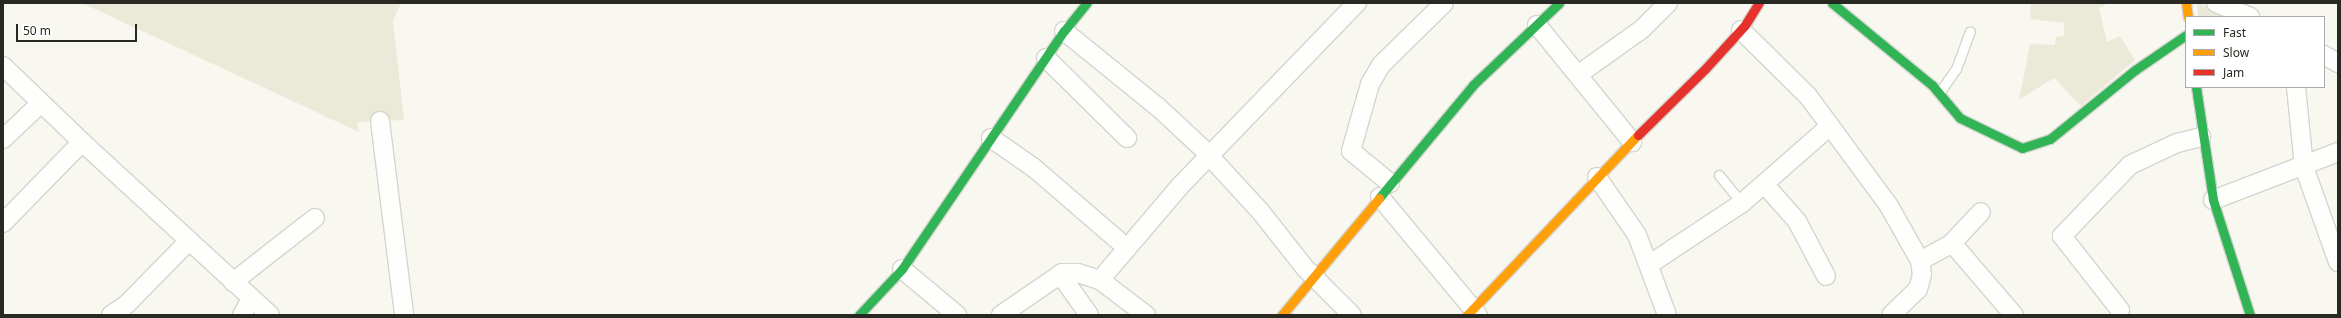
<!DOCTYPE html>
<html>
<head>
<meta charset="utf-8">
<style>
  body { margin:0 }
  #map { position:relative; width:2341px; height:318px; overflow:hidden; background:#f8f8f0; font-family:"Noto Sans",sans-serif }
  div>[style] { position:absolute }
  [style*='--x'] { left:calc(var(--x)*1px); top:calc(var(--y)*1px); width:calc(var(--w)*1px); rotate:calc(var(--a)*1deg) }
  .green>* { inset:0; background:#ebead9 }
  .roads { filter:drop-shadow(1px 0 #d5d5cf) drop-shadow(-1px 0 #d5d5cf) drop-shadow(0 1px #d5d5cf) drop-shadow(0 -1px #d5d5cf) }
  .lane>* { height:9px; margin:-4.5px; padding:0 4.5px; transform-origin:4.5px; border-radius:4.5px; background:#fefefd }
  .street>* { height:18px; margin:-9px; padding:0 9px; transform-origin:9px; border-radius:9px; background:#fefefd }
  .fast>* { height:9px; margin:-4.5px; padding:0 4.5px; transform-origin:4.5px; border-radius:4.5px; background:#30b455 }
  .slow>* { height:9px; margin:-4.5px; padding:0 4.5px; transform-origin:4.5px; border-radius:4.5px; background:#ff9f0a }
  .jam>* { height:9px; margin:-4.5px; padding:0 4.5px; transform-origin:4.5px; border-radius:4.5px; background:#e5322d }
  span { translate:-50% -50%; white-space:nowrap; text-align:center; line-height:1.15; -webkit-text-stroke:3px #fff; paint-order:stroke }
  .frame { position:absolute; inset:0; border:4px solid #292923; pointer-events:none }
  .legend { position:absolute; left:2185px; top:16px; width:140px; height:72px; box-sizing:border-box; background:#fff; border:1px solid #a9a9a7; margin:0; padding:5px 7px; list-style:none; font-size:12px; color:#292923 }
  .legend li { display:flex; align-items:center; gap:8px; height:20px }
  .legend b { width:20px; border:1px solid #a9a9a7 }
  .scale { position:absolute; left:16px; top:24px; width:121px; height:18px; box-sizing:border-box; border:2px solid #292923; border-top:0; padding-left:5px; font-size:12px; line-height:14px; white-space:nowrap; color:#292923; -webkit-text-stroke:3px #fff; paint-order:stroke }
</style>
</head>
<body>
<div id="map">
  <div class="green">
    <div style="clip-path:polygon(82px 3px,401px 3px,393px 21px,404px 120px,357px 122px,359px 132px)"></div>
    <div style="clip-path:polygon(2031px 3px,2109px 3px,2099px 8px,2107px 42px,2120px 36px,2135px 60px,2081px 106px,2054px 78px,2019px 100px,2030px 44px,2055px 45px,2056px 37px,2064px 36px,2064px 23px,2030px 19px)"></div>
    <div style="clip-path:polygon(2197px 3px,2238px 17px,2198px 17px)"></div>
  </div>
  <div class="roads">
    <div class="lane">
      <div style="--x:1939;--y:93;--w:29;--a:-55"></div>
      <div style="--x:1956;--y:69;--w:40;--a:-69.8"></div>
      <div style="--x:1719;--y:175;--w:36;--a:51"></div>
    </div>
    <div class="street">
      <div style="--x:2216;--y:3;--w:37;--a:22"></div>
      <div style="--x:1537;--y:25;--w:151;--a:50.9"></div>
      <div style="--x:1741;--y:30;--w:94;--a:44.6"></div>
      <div style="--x:1808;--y:96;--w:137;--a:53.6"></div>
      <div style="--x:1889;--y:206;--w:63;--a:60.6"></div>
      <div style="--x:1920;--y:261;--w:14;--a:82"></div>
      <div style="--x:1922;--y:275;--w:15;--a:106"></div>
      <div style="--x:1918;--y:289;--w:37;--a:136"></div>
      <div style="--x:1064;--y:31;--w:121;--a:39"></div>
      <div style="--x:1158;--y:107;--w:62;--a:43"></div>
      <div style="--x:1203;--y:149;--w:84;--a:47.4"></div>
      <div style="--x:1260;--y:211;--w:73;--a:51.7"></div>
      <div style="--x:1305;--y:268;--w:66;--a:45"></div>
      <div style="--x:2324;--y:55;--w:16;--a:30"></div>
      <div style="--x:1046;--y:58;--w:114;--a:44.6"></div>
      <div style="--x:3;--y:66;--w:110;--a:43.9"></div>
      <div style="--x:1579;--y:74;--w:77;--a:-35.5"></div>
      <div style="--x:1642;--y:29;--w:37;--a:-45"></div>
      <div style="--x:2296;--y:87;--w:80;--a:84.3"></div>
      <div style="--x:2304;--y:167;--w:101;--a:70.3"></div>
      <div style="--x:380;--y:121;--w:195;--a:82.9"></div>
      <div style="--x:991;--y:138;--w:52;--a:34.9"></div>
      <div style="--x:1034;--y:168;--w:123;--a:40.7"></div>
      <div style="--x:3;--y:139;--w:52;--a:-43.5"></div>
      <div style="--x:1597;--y:177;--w:70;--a:55.4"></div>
      <div style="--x:1637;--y:235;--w:85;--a:69.4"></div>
      <div style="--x:1390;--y:183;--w:50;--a:-140.6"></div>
      <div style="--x:1351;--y:151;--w:70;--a:-74.2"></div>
      <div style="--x:1370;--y:84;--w:22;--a:-60"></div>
      <div style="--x:1381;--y:65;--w:88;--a:-44.5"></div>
      <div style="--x:1765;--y:185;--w:48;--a:48.4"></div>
      <div style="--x:1797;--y:221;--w:62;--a:62.2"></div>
      <div style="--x:1380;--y:197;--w:153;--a:50.3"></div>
      <div style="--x:2213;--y:200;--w:134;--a:-21"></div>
      <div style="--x:3;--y:223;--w:113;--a:-45.7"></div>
      <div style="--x:82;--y:142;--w:255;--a:42.6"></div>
      <div style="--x:1952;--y:243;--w:42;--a:-46.9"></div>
      <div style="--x:1920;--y:261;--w:37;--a:-29"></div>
      <div style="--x:1952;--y:243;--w:95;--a:49.3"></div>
      <div style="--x:1650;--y:264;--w:110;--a:-33.5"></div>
      <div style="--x:1742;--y:203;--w:117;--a:-41.2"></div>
      <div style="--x:902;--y:269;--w:72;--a:39.9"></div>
      <div style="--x:1060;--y:274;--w:50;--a:54.7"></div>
      <div style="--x:1100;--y:280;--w:123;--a:-49.6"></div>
      <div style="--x:1180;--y:186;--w:255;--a:-46"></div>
      <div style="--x:233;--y:282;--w:104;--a:-38"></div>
      <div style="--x:2120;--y:310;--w:94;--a:-128.1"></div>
      <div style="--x:2062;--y:236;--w:98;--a:-46.2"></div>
      <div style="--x:2130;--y:165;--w:52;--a:-25.1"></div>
      <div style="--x:2177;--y:143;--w:25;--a:-14"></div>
      <div style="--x:111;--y:315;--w:18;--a:-34"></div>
      <div style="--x:126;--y:305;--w:90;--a:-45.5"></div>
      <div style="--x:242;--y:315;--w:18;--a:-61"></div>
      <div style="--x:1001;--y:315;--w:74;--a:-34.5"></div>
      <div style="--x:1062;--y:273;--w:16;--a:0"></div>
      <div style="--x:1078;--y:273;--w:23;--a:18"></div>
      <div style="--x:1100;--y:280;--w:58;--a:37.3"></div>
    </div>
    <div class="fast">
      <div style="--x:1832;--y:3;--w:129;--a:39.4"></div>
      <div style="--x:1932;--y:85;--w:43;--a:49.7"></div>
      <div style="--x:1960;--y:118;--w:69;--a:25.8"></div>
      <div style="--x:2022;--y:148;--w:29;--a:-18"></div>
      <div style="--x:2050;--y:139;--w:109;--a:-39.1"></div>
      <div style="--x:2135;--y:70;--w:62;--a:-34.5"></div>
      <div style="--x:2196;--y:87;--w:114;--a:81.4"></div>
      <div style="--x:2213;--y:200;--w:121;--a:72.2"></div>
      <div style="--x:1379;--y:198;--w:147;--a:-50.2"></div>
      <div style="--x:1473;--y:85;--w:119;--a:-43.6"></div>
      <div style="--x:859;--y:315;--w:63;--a:-46.9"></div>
      <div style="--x:902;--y:269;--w:288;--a:-55.8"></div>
      <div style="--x:1064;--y:31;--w:36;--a:-51"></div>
    </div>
    <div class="slow">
      <div style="--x:2186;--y:3;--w:14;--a:82"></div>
      <div style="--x:1282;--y:315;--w:152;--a:-50.3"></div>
      <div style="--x:1467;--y:315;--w:248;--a:-46.5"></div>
    </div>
    <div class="jam">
      <div style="--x:1638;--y:135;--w:94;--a:-44.6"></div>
      <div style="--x:1705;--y:69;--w:59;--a:-47.7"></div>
      <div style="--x:1745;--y:25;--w:26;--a:-58"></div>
    </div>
  </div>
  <div class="frame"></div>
  <ul class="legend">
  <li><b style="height:5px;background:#30b455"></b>Fast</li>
  <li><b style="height:5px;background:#ff9f0a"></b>Slow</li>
  <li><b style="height:5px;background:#e5322d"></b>Jam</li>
  </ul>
  <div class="scale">50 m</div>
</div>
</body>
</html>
